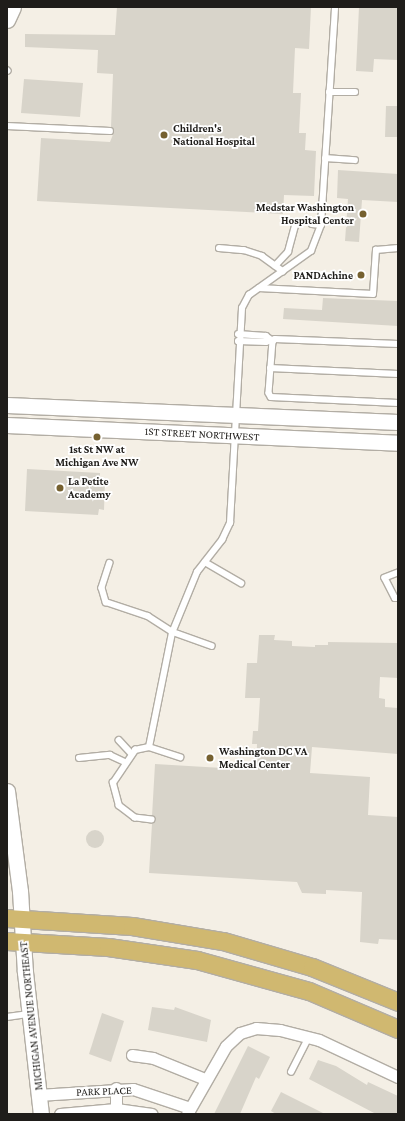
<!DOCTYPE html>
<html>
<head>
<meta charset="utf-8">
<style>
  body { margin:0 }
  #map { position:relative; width:405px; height:1121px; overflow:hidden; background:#f4efe5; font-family:"Crimson Pro",serif }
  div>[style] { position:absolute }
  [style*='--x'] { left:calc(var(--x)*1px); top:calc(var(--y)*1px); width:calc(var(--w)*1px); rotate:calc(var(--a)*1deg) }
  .building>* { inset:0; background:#d8d4ca }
  .round { border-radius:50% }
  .roads { filter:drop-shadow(1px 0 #b2ada4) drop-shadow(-1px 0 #b2ada4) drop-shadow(0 1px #b2ada4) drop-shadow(0 -1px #b2ada4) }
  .lane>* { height:5.5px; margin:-2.75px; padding:0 2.75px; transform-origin:2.75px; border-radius:2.75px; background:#fff }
  .street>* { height:11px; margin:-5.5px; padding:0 5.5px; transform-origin:5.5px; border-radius:5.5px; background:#fff }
  .secondary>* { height:15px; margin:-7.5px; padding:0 7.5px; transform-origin:7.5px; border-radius:7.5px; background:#fff }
  .primary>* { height:17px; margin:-8.5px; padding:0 8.5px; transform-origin:8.5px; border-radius:8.5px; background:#d0b870 }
  .dots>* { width:11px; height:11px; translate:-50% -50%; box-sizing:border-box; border:2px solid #fff; border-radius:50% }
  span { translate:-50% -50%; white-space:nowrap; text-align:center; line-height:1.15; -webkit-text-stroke:3.5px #fff; paint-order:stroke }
  .poi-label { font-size:11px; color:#1f1d1a; font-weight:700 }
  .left { translate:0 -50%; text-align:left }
  .right { translate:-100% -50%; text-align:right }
  .street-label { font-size:11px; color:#1f1d1a }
  .frame { position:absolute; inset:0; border:8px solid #1f1d1a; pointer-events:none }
</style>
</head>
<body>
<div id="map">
  <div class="building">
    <div style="clip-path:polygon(117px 7px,311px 7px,309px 49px,295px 48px,293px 93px,301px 93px,299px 133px,306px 133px,305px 150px,316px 151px,314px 196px,284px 195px,283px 214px,37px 201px,41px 138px,110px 142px,114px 132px,111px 127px,113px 74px,97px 73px,98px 50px,25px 47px,25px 34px,115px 35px)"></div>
    <div style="clip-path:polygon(359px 7px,398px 7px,398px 60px,374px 59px,373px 72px,356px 71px)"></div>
    <div style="clip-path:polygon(24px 79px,83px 83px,80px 117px,21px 113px)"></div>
    <div style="clip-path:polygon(386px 106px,398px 106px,398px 137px,385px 137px)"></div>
    <div style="clip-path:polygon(338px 170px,398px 174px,398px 202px,362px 200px,359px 242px,345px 241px,348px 199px,337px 198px)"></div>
    <div style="clip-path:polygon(323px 298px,398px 301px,398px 326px,283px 319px,284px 308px,322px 310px)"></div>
    <div style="clip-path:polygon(27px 469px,100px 473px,100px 479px,105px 479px,104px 510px,99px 509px,98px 515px,25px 511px)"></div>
    <div style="clip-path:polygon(259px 635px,275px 635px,274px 640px,292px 641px,292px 646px,315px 647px,315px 645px,328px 645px,328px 642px,398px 643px,398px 678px,380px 677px,379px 698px,385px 699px,385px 707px,398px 708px,398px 754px,312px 747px,310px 773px,370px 777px,368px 815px,398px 817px,398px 940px,379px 939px,378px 944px,360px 942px,362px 892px,326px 890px,326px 894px,302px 893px,297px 882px,149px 873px,152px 824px,156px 820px,152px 816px,155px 764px,256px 770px,257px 744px,252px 744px,253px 731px,258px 731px,260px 698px,245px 698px,247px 663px,257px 663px)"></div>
    <div class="round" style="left:86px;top:830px;width:18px;height:18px"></div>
    <div style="clip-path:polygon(152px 1007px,174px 1010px,175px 1007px,211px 1020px,207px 1042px,148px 1030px)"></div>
    <div style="clip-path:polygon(102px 1013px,124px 1021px,111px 1062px,89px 1054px)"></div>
    <div style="clip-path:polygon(248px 1046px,270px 1057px,259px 1079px,256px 1077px,240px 1114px,214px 1114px)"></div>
    <div style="clip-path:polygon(318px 1060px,336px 1066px,367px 1085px,368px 1082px,398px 1096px,398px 1114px,376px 1114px,309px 1079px)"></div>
    <div style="clip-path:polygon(281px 1092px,325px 1114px,276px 1114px,271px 1111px)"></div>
  </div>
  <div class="roads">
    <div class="lane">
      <div style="--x:7;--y:70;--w:1;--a:45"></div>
      <div style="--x:329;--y:92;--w:26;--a:0"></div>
      <div style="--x:7;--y:126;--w:103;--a:2.8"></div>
      <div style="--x:325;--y:158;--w:30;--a:4"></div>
      <div style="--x:312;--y:224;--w:9;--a:6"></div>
      <div style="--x:219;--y:248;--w:25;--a:5"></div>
      <div style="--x:244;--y:250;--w:19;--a:18"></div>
      <div style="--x:262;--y:256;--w:26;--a:36"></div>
      <div style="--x:275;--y:266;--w:19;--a:-47"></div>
      <div style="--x:288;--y:252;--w:30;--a:-75"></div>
      <div style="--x:259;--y:288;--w:114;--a:3"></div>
      <div style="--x:373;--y:294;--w:44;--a:-86.1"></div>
      <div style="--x:376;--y:250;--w:22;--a:-5"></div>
      <div style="--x:238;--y:334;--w:28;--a:4"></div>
      <div style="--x:266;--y:336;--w:9;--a:36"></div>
      <div style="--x:238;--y:341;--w:28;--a:2"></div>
      <div style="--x:266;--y:342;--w:9;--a:-18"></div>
      <div style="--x:275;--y:339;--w:123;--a:2.3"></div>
      <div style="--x:273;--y:341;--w:52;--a:94.4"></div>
      <div style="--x:269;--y:393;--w:4;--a:63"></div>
      <div style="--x:271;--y:397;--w:127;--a:2.7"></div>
      <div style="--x:270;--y:368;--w:128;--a:2.7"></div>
      <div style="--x:205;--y:562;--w:42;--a:30.3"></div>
      <div style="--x:110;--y:563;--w:26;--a:108"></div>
      <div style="--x:102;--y:588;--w:15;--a:74"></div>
      <div style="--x:106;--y:602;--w:44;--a:18.4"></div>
      <div style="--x:148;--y:616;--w:30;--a:33"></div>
      <div style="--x:173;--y:632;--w:41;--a:19.7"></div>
      <div style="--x:398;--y:573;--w:14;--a:159"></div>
      <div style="--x:385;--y:578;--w:22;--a:63"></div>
      <div style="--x:395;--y:598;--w:3;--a:0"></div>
      <div style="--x:119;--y:740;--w:19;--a:47"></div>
      <div style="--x:149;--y:747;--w:33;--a:18"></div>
      <div style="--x:79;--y:758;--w:31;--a:-6"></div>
      <div style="--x:110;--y:755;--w:17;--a:25"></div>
      <div style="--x:152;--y:820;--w:17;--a:-173"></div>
      <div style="--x:135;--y:818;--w:20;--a:-143"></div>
      <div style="--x:119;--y:806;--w:24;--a:-105"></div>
      <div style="--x:113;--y:783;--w:40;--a:-56"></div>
      <div style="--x:135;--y:750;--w:14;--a:-12"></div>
      <div style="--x:149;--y:747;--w:116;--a:-78.6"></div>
      <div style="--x:172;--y:633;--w:66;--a:-67.7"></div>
      <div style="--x:197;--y:572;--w:41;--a:-52"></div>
      <div style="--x:222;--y:540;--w:19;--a:-65"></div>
      <div style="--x:230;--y:523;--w:215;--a:-86.8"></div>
      <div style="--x:242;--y:308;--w:15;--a:-62"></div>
      <div style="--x:249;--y:295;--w:76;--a:-35.4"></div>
      <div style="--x:311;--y:251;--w:28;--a:-69"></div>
      <div style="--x:321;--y:225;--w:218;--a:-86.3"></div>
      <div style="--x:7;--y:1017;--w:22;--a:-8"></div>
      <div style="--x:291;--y:1072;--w:38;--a:-63"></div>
    </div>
    <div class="street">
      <div style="--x:132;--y:1055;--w:21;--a:8"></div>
      <div style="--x:153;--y:1058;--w:56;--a:22"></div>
      <div style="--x:116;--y:1088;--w:21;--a:90"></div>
      <div style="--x:38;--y:1095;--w:95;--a:-3.6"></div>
      <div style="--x:133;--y:1089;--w:60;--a:18.4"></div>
      <div style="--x:60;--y:1114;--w:56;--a:-5.1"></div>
      <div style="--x:116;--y:1109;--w:36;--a:8"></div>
      <div style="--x:187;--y:1114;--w:78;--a:-60.2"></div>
      <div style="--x:226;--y:1046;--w:19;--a:-43"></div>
      <div style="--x:240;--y:1033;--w:17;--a:-17"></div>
      <div style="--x:256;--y:1028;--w:24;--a:5"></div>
      <div style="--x:280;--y:1030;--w:40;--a:14.4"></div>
      <div style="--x:319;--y:1040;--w:87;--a:25.1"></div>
    </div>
    <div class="secondary">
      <div style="--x:7;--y:20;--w:14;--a:-65"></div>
      <div style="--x:7;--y:405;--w:391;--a:2.5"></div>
      <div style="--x:7;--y:425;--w:391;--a:2.6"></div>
      <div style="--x:7;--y:791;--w:101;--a:82.6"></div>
      <div style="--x:20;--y:891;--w:81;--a:86.5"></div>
      <div style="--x:25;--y:972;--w:143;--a:83.6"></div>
    </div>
    <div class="primary">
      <div style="--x:7;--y:918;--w:125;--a:3.7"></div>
      <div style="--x:132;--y:926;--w:92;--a:9.4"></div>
      <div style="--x:223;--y:941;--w:93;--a:16.3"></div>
      <div style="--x:312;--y:967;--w:93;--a:22.1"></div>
      <div style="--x:7;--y:941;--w:101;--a:3.4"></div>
      <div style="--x:108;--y:947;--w:90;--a:8.3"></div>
      <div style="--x:197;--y:960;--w:116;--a:15.5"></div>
      <div style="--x:309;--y:991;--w:97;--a:23.1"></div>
    </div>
  </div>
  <div class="dots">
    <div style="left:164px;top:135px;background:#766130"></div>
    <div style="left:363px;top:214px;background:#766130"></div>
    <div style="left:361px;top:275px;background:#766130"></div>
    <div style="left:97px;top:437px;background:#766130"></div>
    <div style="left:60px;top:488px;background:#766130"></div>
    <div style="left:210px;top:758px;background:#766130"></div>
  </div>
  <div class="poi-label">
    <span class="left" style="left:173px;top:135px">Children's<br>National Hospital</span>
    <span class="right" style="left:354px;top:214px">Medstar Washington<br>Hospital Center</span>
    <span class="right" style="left:353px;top:275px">PANDAchine</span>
    <span style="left:97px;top:456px">1st St NW at<br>Michigan Ave NW</span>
    <span class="left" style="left:68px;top:488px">La Petite<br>Academy</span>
    <span class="left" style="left:219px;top:758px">Washington DC VA<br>Medical Center</span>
  </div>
  <div class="street-label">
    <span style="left:202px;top:434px;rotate:3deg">1ST STREET NORTHWEST</span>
    <span style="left:31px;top:1016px;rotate:-96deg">MICHIGAN AVENUE NORTHEAST</span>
    <span style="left:104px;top:1091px;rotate:-2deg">PARK PLACE</span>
  </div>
  <div class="frame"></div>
</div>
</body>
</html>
